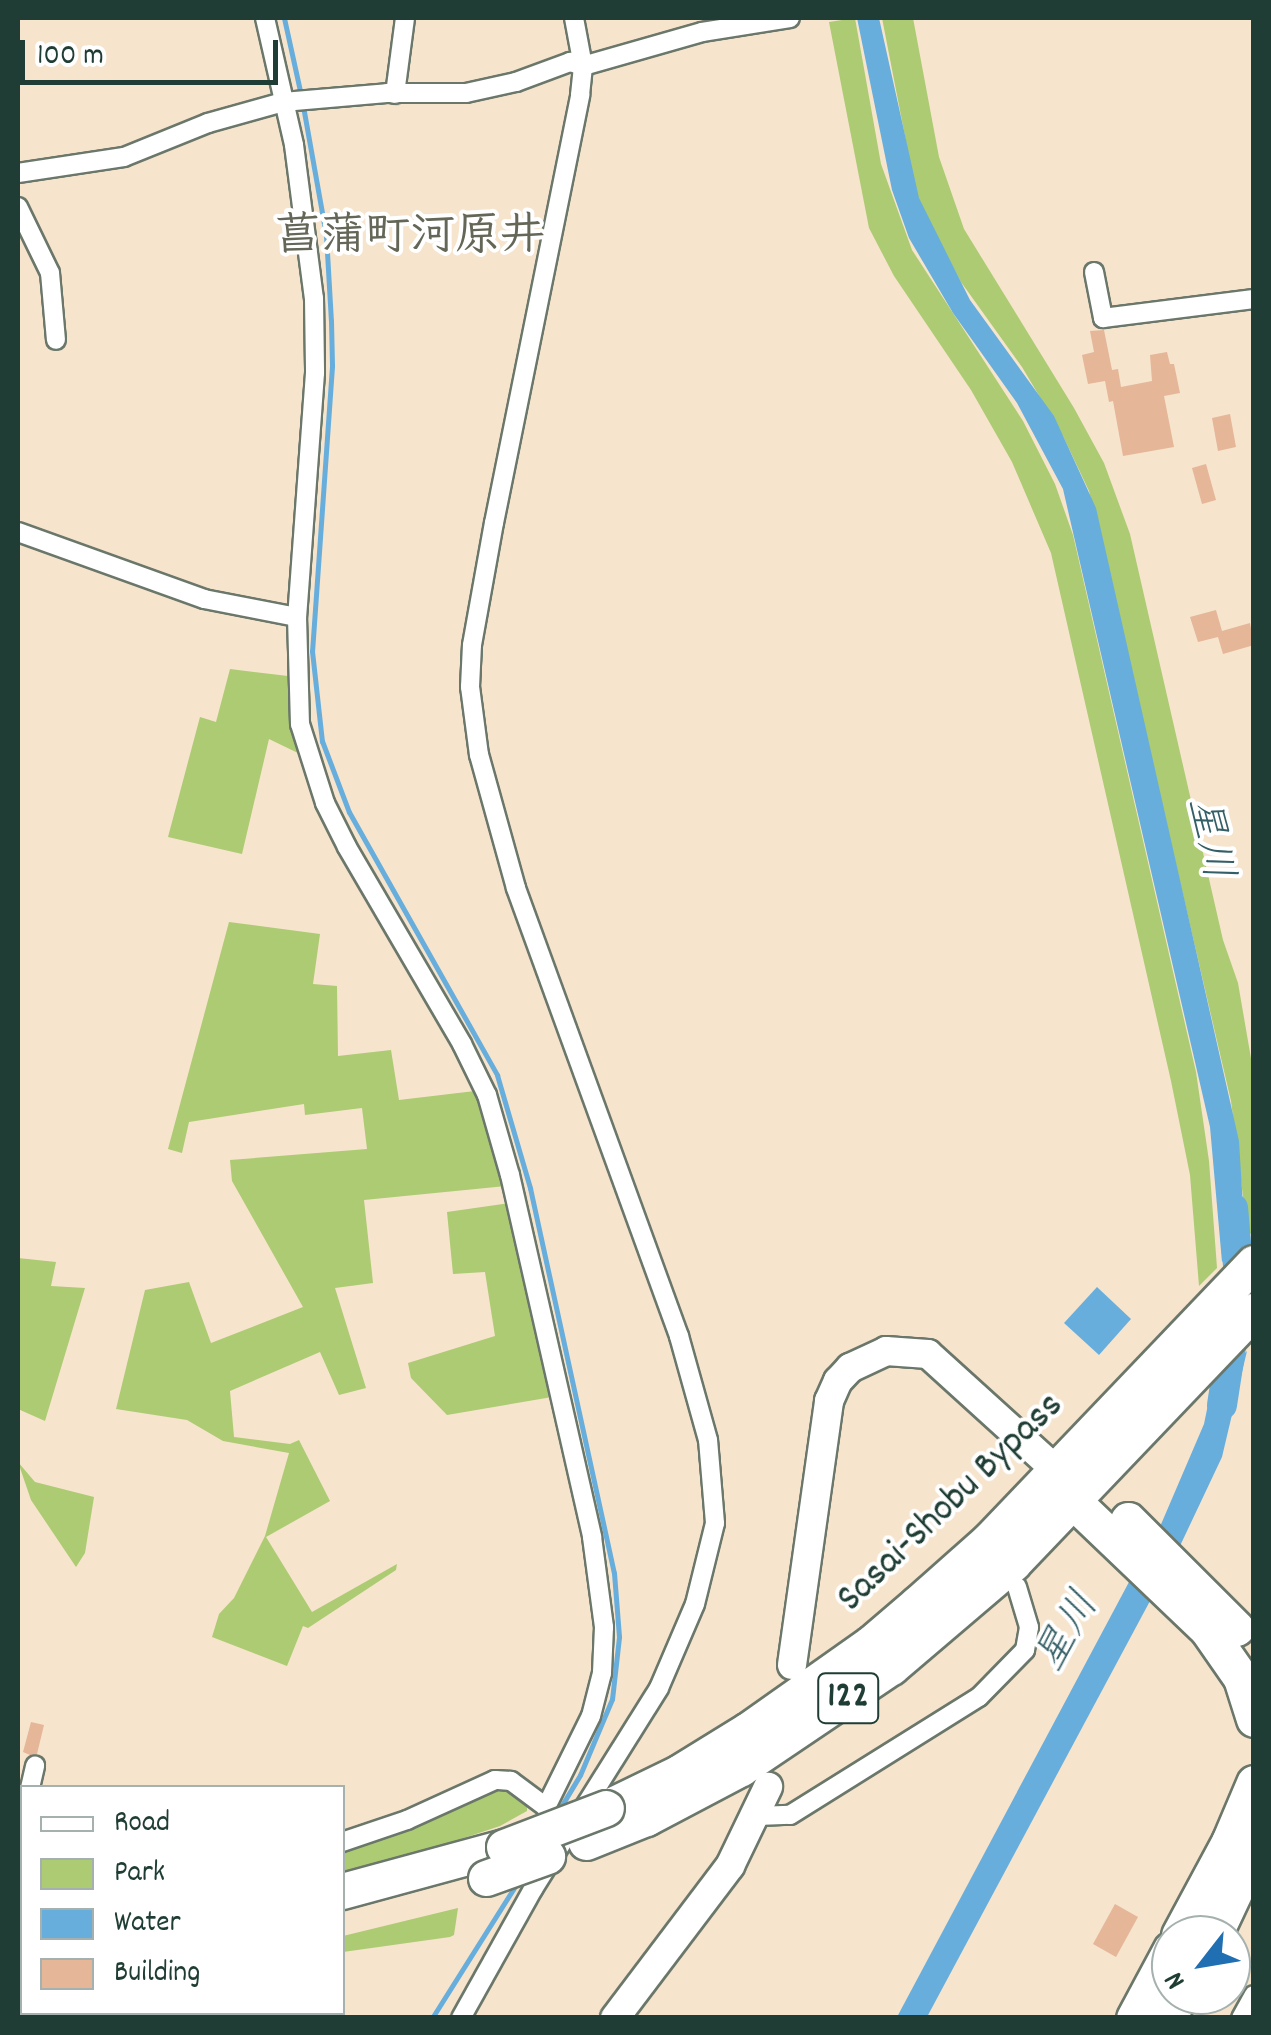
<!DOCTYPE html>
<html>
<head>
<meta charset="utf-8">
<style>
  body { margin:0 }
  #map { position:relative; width:1271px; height:2035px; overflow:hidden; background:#f6e4cd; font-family:Dekko,"Klee One",sans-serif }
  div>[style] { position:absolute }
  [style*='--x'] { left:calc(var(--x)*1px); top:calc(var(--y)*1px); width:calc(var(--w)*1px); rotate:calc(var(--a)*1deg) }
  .green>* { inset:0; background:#accb72 }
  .water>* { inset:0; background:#67aedd }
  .stream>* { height:5px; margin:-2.5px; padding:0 2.5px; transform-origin:2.5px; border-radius:2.5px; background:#67aedd }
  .river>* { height:30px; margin:-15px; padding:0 15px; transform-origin:15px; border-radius:15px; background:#67aedd }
  .building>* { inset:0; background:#e5b698 }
  .roads { filter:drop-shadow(2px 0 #6a776a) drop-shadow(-2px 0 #6a776a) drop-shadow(0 2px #6a776a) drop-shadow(0 -2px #6a776a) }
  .street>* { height:18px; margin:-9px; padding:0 9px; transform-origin:9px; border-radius:9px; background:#fff }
  .secondary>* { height:28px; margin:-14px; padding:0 14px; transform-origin:14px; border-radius:14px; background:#fff }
  .highway>* { height:35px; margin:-17.5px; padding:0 17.5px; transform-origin:17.5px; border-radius:17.5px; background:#fff }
  .bridges { filter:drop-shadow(2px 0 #6a776a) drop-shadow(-2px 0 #6a776a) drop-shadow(0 2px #6a776a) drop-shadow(0 -2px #6a776a) }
  .highway-bridge>* { height:35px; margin:-17.5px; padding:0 17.5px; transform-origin:17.5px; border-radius:17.5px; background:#fff }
  span { translate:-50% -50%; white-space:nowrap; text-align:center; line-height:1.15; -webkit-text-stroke:8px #fff; paint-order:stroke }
  .shield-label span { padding:2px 8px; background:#fff; border:2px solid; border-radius:8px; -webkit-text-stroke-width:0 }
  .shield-label { font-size:38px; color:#1f3d34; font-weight:700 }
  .street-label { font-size:40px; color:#1f3d34 }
  .water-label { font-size:42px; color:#355f67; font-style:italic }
  .quarter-label { font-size:45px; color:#646757; font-weight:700 }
  .frame { position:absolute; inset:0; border:20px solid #1f3d34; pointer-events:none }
  .legend { position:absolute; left:20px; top:1785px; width:325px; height:230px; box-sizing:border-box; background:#fff; border:2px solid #a5b1ae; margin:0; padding:12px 18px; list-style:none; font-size:30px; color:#1f3d34 }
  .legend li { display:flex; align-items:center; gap:20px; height:50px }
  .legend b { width:50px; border:2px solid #a5b1ae }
  .north { position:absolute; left:1151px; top:1915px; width:100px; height:100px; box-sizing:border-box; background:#fff; border:2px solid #a5b1ae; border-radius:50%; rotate:239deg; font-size:28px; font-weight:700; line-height:40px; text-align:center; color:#1f3d34 }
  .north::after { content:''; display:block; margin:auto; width:35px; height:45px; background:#1f6fb2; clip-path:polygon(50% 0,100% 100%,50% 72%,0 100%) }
  .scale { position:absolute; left:20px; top:40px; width:258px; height:45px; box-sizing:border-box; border:5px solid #1f3d34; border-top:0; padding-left:12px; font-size:30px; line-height:35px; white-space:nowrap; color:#1f3d34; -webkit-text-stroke:8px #fff; paint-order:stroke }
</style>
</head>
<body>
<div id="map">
  <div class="green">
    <div style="clip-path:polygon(855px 18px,881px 164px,912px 250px,1023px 421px,1055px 484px,1073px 535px,1196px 1072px,1209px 1161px,1217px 1268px,1199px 1286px,1190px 1175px,1171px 1081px,1051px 553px,1012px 462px,971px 390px,894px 276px,869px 228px,829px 22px)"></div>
    <div style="clip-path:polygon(882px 18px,913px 18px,939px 157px,964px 229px,1074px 408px,1104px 463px,1130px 534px,1223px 940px,1238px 983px,1253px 1070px,1254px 1230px,1248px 1236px,1231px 1101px,1089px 491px,1063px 436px,1022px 367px,961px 282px,917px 198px)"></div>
    <div style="clip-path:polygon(230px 669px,288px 676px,300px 754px,269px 739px,242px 854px,168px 837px,200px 717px,216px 722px)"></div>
    <div style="clip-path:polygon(229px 922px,320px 934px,313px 984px,337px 986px,338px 1056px,391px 1050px,399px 1100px,475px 1091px,506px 1186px,364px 1200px,373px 1283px,335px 1288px,366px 1388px,339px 1395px,320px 1352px,230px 1391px,234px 1437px,290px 1444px,299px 1440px,330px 1501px,266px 1537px,312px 1612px,397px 1564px,396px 1570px,308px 1628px,303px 1626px,287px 1666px,212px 1637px,219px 1614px,234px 1598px,265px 1536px,289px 1453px,223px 1441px,187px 1420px,116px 1409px,145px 1290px,189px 1282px,211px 1343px,303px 1307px,232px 1181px,230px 1160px,367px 1149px,362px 1108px,305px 1115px,304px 1104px,189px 1122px,182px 1153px,168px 1149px)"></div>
    <div style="clip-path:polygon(510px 1203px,552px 1397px,447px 1415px,411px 1378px,408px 1363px,495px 1336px,485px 1272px,453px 1274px,447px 1212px)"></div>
    <div style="clip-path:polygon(18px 1258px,56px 1262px,51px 1286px,85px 1288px,45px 1421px,18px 1409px)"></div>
    <div style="clip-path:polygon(18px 1462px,35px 1482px,94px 1497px,85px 1553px,76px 1567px,31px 1500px)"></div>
    <div style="clip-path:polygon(494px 1789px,510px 1790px,527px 1806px,527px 1811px,500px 1826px,428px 1850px,343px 1872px,342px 1850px)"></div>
    <div style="clip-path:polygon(458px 1908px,454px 1935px,450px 1937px,343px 1952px,343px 1936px)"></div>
  </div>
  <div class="water">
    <div style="clip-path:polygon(857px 18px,879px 18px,919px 198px,970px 300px,1054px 416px,1096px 508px,1239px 1141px,1245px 1239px,1222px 1262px,1210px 1127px,1063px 489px,1017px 403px,953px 313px,909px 238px,892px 190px)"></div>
    <div style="clip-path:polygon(1097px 1287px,1131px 1319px,1099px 1355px,1064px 1323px)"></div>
    <div style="clip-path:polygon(1247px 1351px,1222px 1457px,1179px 1548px,1159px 1529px,1204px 1424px,1212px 1385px)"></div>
    <div style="clip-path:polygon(1129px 1582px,1150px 1601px,927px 2017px,897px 2017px)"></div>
  </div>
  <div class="stream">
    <div style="--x:284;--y:18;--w:79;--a:77.6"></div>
    <div style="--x:303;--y:106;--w:131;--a:79.9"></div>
    <div style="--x:326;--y:235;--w:86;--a:86.7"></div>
    <div style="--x:331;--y:321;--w:45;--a:88.7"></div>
    <div style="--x:332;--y:366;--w:286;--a:94"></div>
    <div style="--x:312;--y:651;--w:91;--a:83.7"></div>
    <div style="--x:322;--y:741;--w:76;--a:69.2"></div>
    <div style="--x:349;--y:812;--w:302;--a:60.6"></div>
    <div style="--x:497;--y:1075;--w:118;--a:73.7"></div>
    <div style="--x:530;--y:1188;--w:394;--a:77.7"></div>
    <div style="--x:614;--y:1573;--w:64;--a:85.5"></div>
    <div style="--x:619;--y:1637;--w:62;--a:96.4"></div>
    <div style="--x:612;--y:1699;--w:82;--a:112.8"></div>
    <div style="--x:580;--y:1775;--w:41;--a:121"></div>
    <div style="--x:432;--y:2018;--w:163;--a:-57.8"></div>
  </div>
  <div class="river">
    <div style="--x:1222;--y:1405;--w:117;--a:-81.2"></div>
    <div style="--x:1240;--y:1289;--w:81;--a:-94.9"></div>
  </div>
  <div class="building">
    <div style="clip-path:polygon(1104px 330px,1112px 370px,1118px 369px,1121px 387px,1152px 381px,1150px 355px,1167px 352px,1170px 364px,1174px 364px,1180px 393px,1164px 396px,1174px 447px,1123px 456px,1113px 401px,1109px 402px,1105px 381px,1088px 384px,1082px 355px,1094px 352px,1090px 331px)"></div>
    <div style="clip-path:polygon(1230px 414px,1236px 447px,1218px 451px,1212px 418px)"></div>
    <div style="clip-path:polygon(1206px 464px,1216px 500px,1202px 504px,1192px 468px)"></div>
    <div style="clip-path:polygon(1216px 610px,1222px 631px,1250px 623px,1254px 645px,1223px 654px,1218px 637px,1198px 642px,1190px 617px)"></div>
    <div style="clip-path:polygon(31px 1722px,44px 1725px,37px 1754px,30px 1755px,23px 1752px)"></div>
    <div style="clip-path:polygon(1115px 1904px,1138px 1917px,1116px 1957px,1093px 1944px)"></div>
  </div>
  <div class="roads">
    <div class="street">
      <div style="--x:265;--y:18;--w:130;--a:77.1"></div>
      <div style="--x:294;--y:145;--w:154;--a:82.6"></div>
      <div style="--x:314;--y:298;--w:75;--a:89.2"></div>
      <div style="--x:315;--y:373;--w:245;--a:94.2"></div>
      <div style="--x:297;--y:617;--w:107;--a:88.4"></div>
      <div style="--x:300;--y:724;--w:83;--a:72.4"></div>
      <div style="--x:325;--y:803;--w:49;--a:63.4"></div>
      <div style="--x:347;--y:847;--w:228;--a:59.7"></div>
      <div style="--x:462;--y:1044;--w:57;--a:63.9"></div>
      <div style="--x:487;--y:1095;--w:83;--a:74"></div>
      <div style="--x:510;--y:1175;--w:371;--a:77.2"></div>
      <div style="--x:592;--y:1537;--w:91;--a:82.4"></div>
      <div style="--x:604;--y:1627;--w:46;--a:92.5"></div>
      <div style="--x:602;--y:1673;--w:44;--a:104.3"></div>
      <div style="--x:591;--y:1716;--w:102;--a:116.3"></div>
      <div style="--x:546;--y:1807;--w:44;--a:-143.4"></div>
      <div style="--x:511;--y:1781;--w:16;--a:-176"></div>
      <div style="--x:495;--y:1780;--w:97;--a:155.6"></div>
      <div style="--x:407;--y:1820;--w:69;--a:161.3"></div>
      <div style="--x:395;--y:94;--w:77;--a:-82.5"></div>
      <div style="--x:18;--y:173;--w:107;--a:-8.6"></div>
      <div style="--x:124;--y:157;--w:91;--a:-22"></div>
      <div style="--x:208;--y:123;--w:78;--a:-15.6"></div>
      <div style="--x:283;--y:102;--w:104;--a:-4.9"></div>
      <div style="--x:387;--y:93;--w:79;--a:0"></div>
      <div style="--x:466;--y:93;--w:51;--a:-12.4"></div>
      <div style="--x:516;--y:82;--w:58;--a:-20.3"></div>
      <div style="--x:570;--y:62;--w:14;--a:17"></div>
      <div style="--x:583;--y:66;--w:124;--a:-15.9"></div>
      <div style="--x:702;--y:32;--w:89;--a:-9"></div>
      <div style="--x:18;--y:207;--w:73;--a:64.1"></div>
      <div style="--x:50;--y:273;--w:67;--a:84.9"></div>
      <div style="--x:1094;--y:272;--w:47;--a:78.9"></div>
      <div style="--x:1103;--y:318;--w:152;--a:-7.2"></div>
      <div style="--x:18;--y:532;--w:198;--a:19.8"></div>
      <div style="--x:204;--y:599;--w:95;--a:11"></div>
      <div style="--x:30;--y:1788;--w:23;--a:-77"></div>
      <div style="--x:757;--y:1816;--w:33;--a:-2"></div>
      <div style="--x:790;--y:1815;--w:223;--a:-32"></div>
      <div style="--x:979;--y:1697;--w:66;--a:-45.6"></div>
      <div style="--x:1025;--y:1650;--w:23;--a:-80"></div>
      <div style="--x:1029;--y:1627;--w:42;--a:-106.7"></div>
      <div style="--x:18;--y:1838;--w:20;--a:-79"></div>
      <div style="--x:18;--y:1909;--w:5;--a:37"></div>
      <div style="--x:18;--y:2014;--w:6;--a:39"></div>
      <div style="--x:461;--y:2018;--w:148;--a:-60.8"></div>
      <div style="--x:533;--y:1889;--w:237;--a:-57.9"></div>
      <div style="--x:659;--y:1688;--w:91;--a:-66.8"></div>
      <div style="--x:695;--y:1604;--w:83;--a:-76.1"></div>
      <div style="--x:715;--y:1523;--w:83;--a:-94.8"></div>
      <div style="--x:708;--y:1440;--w:108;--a:-105.6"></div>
      <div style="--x:679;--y:1336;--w:477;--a:-110"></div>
      <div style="--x:516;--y:888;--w:138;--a:-105.5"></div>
      <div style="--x:479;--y:755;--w:69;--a:-97.5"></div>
      <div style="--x:470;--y:687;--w:42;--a:-87.3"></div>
      <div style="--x:472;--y:645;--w:124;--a:-79.8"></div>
      <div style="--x:494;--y:523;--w:437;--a:-78.6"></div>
      <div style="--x:580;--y:95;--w:29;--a:-84"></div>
      <div style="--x:583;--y:66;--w:49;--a:-100.6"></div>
      <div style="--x:1241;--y:2018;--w:26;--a:-61"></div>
    </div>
    <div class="secondary">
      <div style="--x:792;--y:1665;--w:267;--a:-82"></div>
      <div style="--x:829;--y:1401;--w:22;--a:-66"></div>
      <div style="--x:838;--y:1381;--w:18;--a:-47"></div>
      <div style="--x:850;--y:1368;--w:40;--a:-25"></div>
      <div style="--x:886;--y:1351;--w:42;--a:4.1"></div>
      <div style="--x:928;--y:1354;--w:171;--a:42.2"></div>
      <div style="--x:615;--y:2018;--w:191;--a:-52.9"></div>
      <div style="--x:730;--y:1866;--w:88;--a:-64.3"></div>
    </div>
    <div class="highway">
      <div style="--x:1063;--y:1483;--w:21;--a:61"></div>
      <div style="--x:1073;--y:1501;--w:185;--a:43.7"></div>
      <div style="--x:1207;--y:1629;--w:60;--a:55.2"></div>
      <div style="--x:1241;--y:1678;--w:43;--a:72.4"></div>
      <div style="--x:1128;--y:1520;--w:153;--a:45"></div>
      <div style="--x:606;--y:1808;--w:82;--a:-25.9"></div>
      <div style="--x:680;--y:1772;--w:80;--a:-31.7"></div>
      <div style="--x:748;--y:1730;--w:149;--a:-35.2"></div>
      <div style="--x:870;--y:1644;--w:63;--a:-40.5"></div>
      <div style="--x:918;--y:1603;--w:95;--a:-41.6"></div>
      <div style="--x:989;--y:1540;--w:383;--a:-46.3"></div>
      <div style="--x:586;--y:1842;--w:65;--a:-21.8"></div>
      <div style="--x:646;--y:1818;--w:107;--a:-27.8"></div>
      <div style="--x:741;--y:1768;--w:181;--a:-34"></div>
      <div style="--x:891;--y:1667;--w:160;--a:-40.4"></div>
      <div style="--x:1013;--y:1563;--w:349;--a:-46.3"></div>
      <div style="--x:342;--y:1891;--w:168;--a:-15.2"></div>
      <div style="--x:1179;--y:1935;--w:106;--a:-61.7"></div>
      <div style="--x:1229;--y:1842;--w:64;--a:-67"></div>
      <div style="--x:1214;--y:1935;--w:94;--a:-64.8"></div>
      <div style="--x:18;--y:1946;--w:5;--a:37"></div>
      <div style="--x:66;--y:2012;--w:10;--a:37"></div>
      <div style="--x:125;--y:2012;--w:10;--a:37"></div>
      <div style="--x:1134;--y:2018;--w:78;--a:-61.8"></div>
      <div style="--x:1168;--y:2018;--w:26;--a:-62"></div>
    </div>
  </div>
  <div class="bridges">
    <div class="highway-bridge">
      <div style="--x:504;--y:1847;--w:109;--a:-20.9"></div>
      <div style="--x:486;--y:1878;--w:65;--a:-19.8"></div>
      <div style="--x:18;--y:1982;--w:5;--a:37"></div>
    </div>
  </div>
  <div class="shield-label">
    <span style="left:848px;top:1698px">122</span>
  </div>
  <div class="street-label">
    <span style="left:952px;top:1504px;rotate:-44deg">Sasai-Shobu Bypass</span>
  </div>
  <div class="water-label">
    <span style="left:1207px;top:839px;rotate:78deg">星川</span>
    <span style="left:1070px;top:1633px;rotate:-60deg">星川</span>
  </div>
  <div class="quarter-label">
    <span style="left:410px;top:240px">菖蒲町河原井</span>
  </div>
  <div class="frame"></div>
  <ul class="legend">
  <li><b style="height:12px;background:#fff"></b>Road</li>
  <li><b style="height:28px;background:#accb72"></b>Park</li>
  <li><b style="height:28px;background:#67aedd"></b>Water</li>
  <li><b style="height:28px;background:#e5b698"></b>Building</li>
  </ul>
  <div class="north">N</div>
  <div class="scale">100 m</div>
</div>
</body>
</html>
